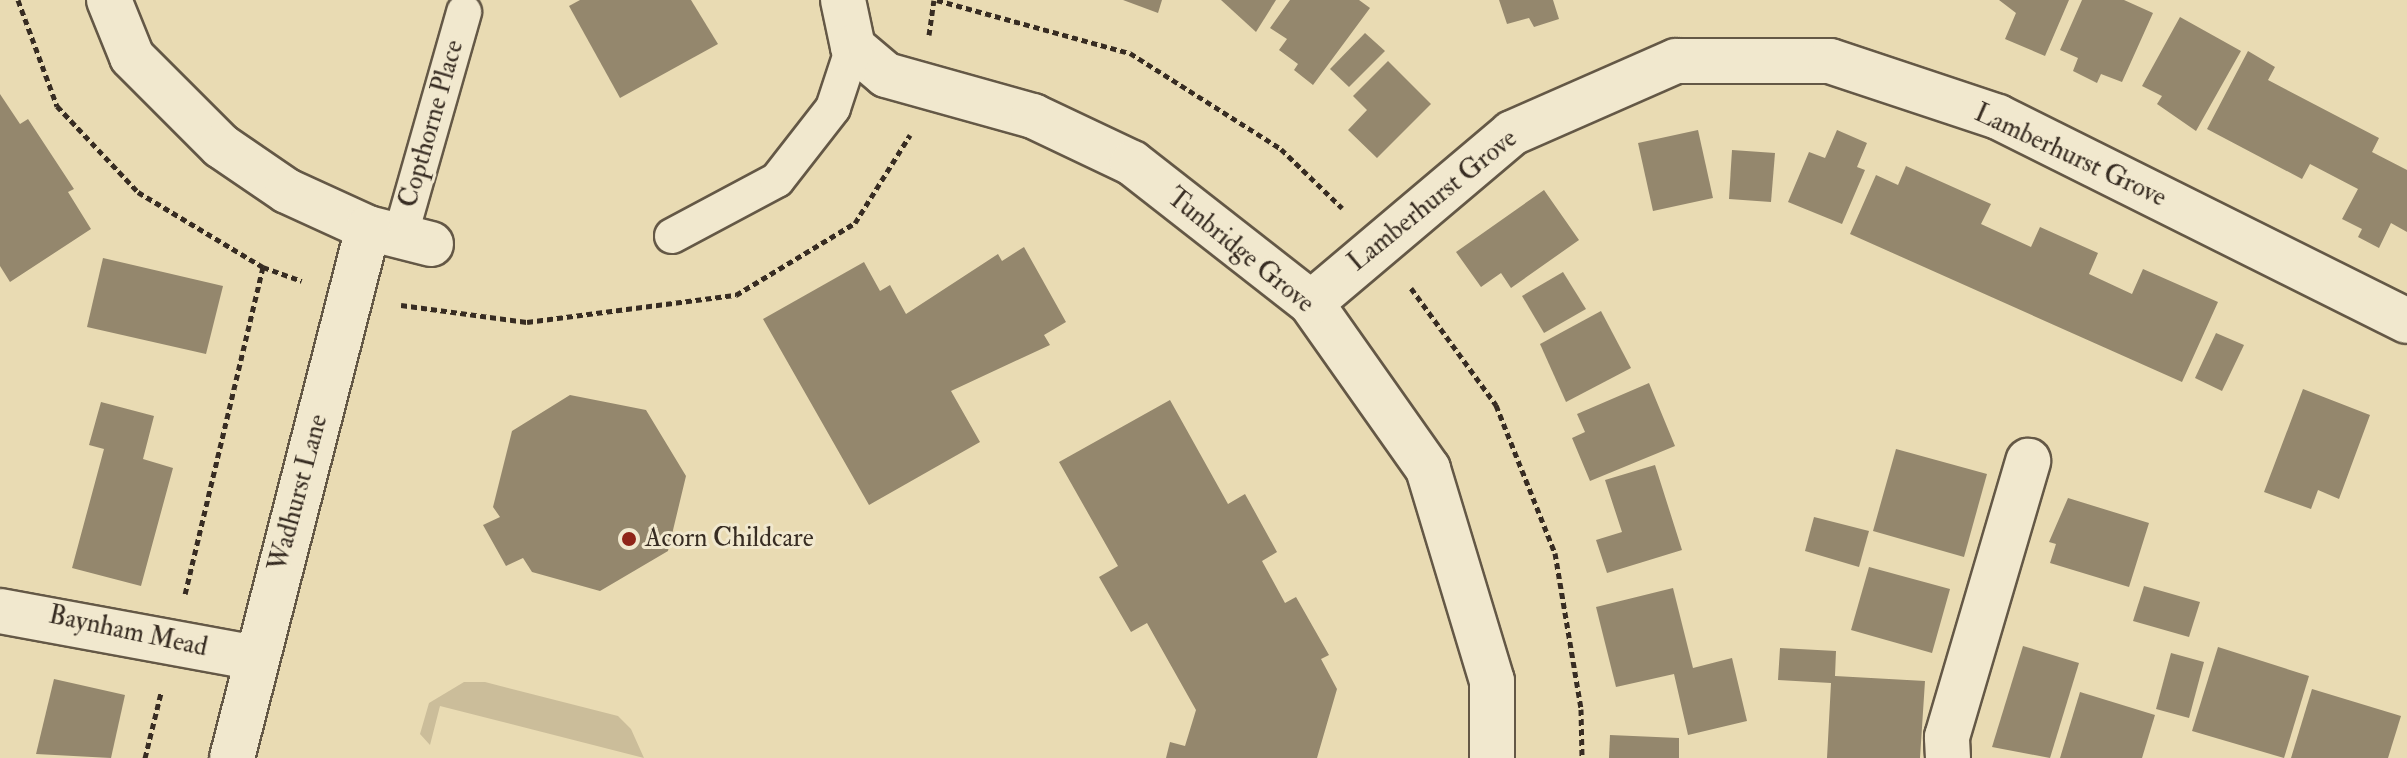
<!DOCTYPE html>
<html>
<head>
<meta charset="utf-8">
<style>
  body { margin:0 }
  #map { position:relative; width:2407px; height:758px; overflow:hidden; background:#e9dbb3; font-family:"IM FELL Double Pica",serif }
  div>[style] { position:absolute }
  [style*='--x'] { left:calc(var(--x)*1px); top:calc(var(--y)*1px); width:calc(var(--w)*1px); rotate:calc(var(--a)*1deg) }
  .green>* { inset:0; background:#cbbd9a }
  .building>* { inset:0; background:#94876d }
  .path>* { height:5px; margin-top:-2.5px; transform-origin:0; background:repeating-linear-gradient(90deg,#372c22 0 6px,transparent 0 10px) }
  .roads { filter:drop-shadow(2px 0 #645846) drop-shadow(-2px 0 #645846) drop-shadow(0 2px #645846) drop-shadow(0 -2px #645846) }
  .service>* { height:34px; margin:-17px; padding:0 17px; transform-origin:17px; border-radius:17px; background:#f1e8ce }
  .minor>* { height:44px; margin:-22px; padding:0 22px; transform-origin:22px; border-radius:22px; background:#f1e8ce }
  .dots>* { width:22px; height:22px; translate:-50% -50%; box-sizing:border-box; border:4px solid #f1e8ce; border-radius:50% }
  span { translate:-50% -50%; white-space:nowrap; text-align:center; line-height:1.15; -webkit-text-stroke:6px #f1e8ce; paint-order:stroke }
  .street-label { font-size:26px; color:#372c22 }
  .poi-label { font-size:26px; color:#372c22 }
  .left { translate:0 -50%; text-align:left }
</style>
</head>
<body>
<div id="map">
  <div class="green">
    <div style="clip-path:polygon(464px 682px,485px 682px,618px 716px,631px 729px,644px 758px,440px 706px,430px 745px,420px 734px,429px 703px)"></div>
  </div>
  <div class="building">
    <div style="clip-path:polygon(580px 0,691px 0,718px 44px,620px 98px,569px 6px)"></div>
    <div style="clip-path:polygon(1123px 0,1162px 0,1158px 13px)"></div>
    <div style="clip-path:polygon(1221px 0,1276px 0,1256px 32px)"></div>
    <div style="clip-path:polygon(1290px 0,1359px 0,1370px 8px,1313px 85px,1294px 70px,1298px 64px,1279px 50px,1287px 39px,1270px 28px)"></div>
    <div style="clip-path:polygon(1499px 0,1553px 0,1559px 19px,1534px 27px,1529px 18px,1507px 24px)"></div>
    <div style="clip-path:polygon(1999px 0,2069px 0,2045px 56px,2005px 39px,2016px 13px)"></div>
    <div style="clip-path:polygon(2082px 0,2124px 0,2153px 13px,2122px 82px,2101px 74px,2097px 83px,2073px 71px,2078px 58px,2060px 50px)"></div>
    <div style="clip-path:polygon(2180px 17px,2241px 51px,2196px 131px,2157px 104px,2162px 96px,2142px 86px)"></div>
    <div style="clip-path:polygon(1365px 33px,1385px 51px,1349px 87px,1330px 69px)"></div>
    <div style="clip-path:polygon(2248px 51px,2275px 67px,2268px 80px,2379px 138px,2372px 152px,2407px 170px,2407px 232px,2391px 223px,2379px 248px,2358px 237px,2362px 229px,2342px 219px,2358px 189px,2310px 164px,2302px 179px,2207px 129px)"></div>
    <div style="clip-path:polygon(1388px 61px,1431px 104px,1377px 158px,1348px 130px,1367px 110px,1353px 96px)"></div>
    <div style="clip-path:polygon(0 94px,20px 124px,28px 119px,74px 189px,68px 192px,91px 229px,10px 282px,0 266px)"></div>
    <div style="clip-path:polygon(1698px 130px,1713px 198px,1653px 211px,1638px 143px)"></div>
    <div style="clip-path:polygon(1837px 130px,1867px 143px,1857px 167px,1865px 170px,1842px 224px,1788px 202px,1809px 152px,1825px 158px)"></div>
    <div style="clip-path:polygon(1732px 150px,1775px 153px,1771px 202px,1729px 199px)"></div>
    <div style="clip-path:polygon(1906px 166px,1991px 204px,1981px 224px,2031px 247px,2040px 227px,2098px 253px,2089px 274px,2132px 294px,2143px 269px,2218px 302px,2182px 382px,1850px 234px,1876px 175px,1898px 185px)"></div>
    <div style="clip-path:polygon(1544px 190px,1579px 240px,1511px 288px,1501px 273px,1481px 287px,1456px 252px)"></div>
    <div style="clip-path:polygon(1024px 247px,1066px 322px,1044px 335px,1050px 345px,951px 391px,980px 442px,869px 505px,763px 319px,864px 262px,880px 291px,890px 285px,906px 314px,998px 254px,1002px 261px)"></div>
    <div style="clip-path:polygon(103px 258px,223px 286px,206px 354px,87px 327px)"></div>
    <div style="clip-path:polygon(1563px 272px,1586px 309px,1544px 333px,1522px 296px)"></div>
    <div style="clip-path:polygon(1601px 311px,1631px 368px,1566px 402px,1540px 344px)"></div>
    <div style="clip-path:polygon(2216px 333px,2244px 345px,2222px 391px,2195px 378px)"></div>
    <div style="clip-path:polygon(1649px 383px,1675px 446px,1590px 481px,1572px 438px,1585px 432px,1577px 414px)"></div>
    <div style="clip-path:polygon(2303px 389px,2370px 415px,2339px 499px,2318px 490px,2311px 509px,2264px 492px)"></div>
    <div style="clip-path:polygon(570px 395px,646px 410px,686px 476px,668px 551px,600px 591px,532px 572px,523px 558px,506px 566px,483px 525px,500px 517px,493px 507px,512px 431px)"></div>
    <div style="clip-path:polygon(1170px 400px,1228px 504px,1245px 494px,1277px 552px,1262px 561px,1285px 603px,1296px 597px,1329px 655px,1321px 659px,1337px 689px,1317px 758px,1166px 758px,1170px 742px,1185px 746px,1196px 710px,1147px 623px,1131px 632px,1099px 577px,1118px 566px,1059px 462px)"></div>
    <div style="clip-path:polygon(101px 402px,154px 416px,143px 459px,173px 468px,141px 586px,72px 568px,104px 449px,89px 445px)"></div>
    <div style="clip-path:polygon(1896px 449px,1987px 474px,1964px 557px,1873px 531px)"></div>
    <div style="clip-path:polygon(1655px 465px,1682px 550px,1607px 573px,1596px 540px,1622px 532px,1605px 480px)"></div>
    <div style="clip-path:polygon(2068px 498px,2149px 523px,2129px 587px,2050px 563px,2056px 544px,2049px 542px)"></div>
    <div style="clip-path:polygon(1814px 517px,1869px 531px,1859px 567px,1805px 551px)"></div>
    <div style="clip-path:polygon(1869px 567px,1950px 589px,1932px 653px,1851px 630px)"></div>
    <div style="clip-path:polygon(2144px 586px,2200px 602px,2189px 637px,2133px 621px)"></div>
    <div style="clip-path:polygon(1673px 588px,1693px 668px,1732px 658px,1747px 721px,1688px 735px,1674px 674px,1616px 687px,1596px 607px)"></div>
    <div style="clip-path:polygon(2023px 646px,2079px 663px,2050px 758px,1992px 747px)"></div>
    <div style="clip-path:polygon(2218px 647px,2309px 676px,2284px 758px,2192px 731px)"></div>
    <div style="clip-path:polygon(1780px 648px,1836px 651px,1835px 676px,1925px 681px,1920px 758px,1827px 758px,1831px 683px,1778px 680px)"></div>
    <div style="clip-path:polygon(2171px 653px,2204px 662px,2189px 718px,2156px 709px)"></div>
    <div style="clip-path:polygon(54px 679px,125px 695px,111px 758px,36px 754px)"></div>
    <div style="clip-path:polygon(2312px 689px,2401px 716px,2388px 758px,2291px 758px)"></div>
    <div style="clip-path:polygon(2080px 692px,2155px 715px,2142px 758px,2060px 758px)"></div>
    <div style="clip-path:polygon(1610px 735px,1679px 738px,1679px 758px,1609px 758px)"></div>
  </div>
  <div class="path">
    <div style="--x:18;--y:0;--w:113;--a:69.8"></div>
    <div style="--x:57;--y:106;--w:118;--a:46.7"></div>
    <div style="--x:138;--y:192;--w:146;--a:31"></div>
    <div style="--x:263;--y:267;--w:336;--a:103.4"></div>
    <div style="--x:937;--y:0;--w:200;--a:15.4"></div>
    <div style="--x:1130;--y:53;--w:179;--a:32.4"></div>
    <div style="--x:1281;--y:149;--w:85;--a:44"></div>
    <div style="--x:929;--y:35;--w:35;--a:-82"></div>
    <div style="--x:263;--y:267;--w:41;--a:19.7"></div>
    <div style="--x:1411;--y:288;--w:145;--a:54"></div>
    <div style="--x:1496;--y:405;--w:159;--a:68.3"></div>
    <div style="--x:1555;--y:553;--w:158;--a:80.5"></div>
    <div style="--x:1581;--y:709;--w:49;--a:88.8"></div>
    <div style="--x:401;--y:305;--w:127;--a:7.7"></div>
    <div style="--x:527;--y:322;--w:211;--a:-7.4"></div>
    <div style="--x:736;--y:295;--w:139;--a:-31.2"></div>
    <div style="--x:855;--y:223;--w:104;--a:-58"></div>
    <div style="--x:145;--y:758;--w:67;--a:-76.2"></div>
  </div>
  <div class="roads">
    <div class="service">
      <div style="--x:672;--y:236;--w:119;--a:-28.1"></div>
      <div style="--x:777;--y:180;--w:91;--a:-52.1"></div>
      <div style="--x:833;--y:108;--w:64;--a:-71.8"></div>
      <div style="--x:400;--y:237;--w:234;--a:-74.1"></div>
    </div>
    <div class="minor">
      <div style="--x:109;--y:0;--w:61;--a:68"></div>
      <div style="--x:132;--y:57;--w:126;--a:45"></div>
      <div style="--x:221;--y:146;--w:80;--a:34.3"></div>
      <div style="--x:287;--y:191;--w:89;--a:24.6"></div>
      <div style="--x:368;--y:228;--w:65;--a:14.3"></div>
      <div style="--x:843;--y:0;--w:48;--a:78"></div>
      <div style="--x:853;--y:47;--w:43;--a:40.3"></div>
      <div style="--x:886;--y:75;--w:153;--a:15.6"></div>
      <div style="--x:1033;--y:116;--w:110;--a:25.4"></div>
      <div style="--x:1132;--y:163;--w:227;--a:38"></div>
      <div style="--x:1311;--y:303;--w:203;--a:54.8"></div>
      <div style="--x:1428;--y:469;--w:221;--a:73.2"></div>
      <div style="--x:1492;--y:681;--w:77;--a:90"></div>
      <div style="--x:1311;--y:303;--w:263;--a:-40.2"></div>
      <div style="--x:1512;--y:133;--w:179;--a:-23.7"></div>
      <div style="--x:1676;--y:61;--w:154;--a:0"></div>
      <div style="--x:1830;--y:61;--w:177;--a:18.4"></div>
      <div style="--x:1998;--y:117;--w:457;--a:26.5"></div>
      <div style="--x:0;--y:611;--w:260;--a:10.4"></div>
      <div style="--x:232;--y:758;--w:547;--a:-75.61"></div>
      <div style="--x:1948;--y:758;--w:21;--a:-93"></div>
      <div style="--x:1947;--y:737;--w:288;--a:-73.6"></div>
    </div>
  </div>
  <div class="dots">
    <div style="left:629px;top:539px;background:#8f2418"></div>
  </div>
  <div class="street-label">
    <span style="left:432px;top:124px;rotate:-74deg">Copthorne Place</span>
    <span style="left:2070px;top:156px;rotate:25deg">Lamberhurst Grove</span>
    <span style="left:1433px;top:201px;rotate:-39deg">Lamberhurst Grove</span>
    <span style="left:1240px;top:251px;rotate:39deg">Tunbridge Grove</span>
    <span style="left:299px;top:493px;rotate:-75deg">Wadhurst Lane</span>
    <span style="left:128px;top:632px;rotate:12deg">Baynham Mead</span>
  </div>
  <div class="poi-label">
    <span class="left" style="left:645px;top:539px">Acorn Childcare</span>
  </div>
</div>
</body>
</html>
